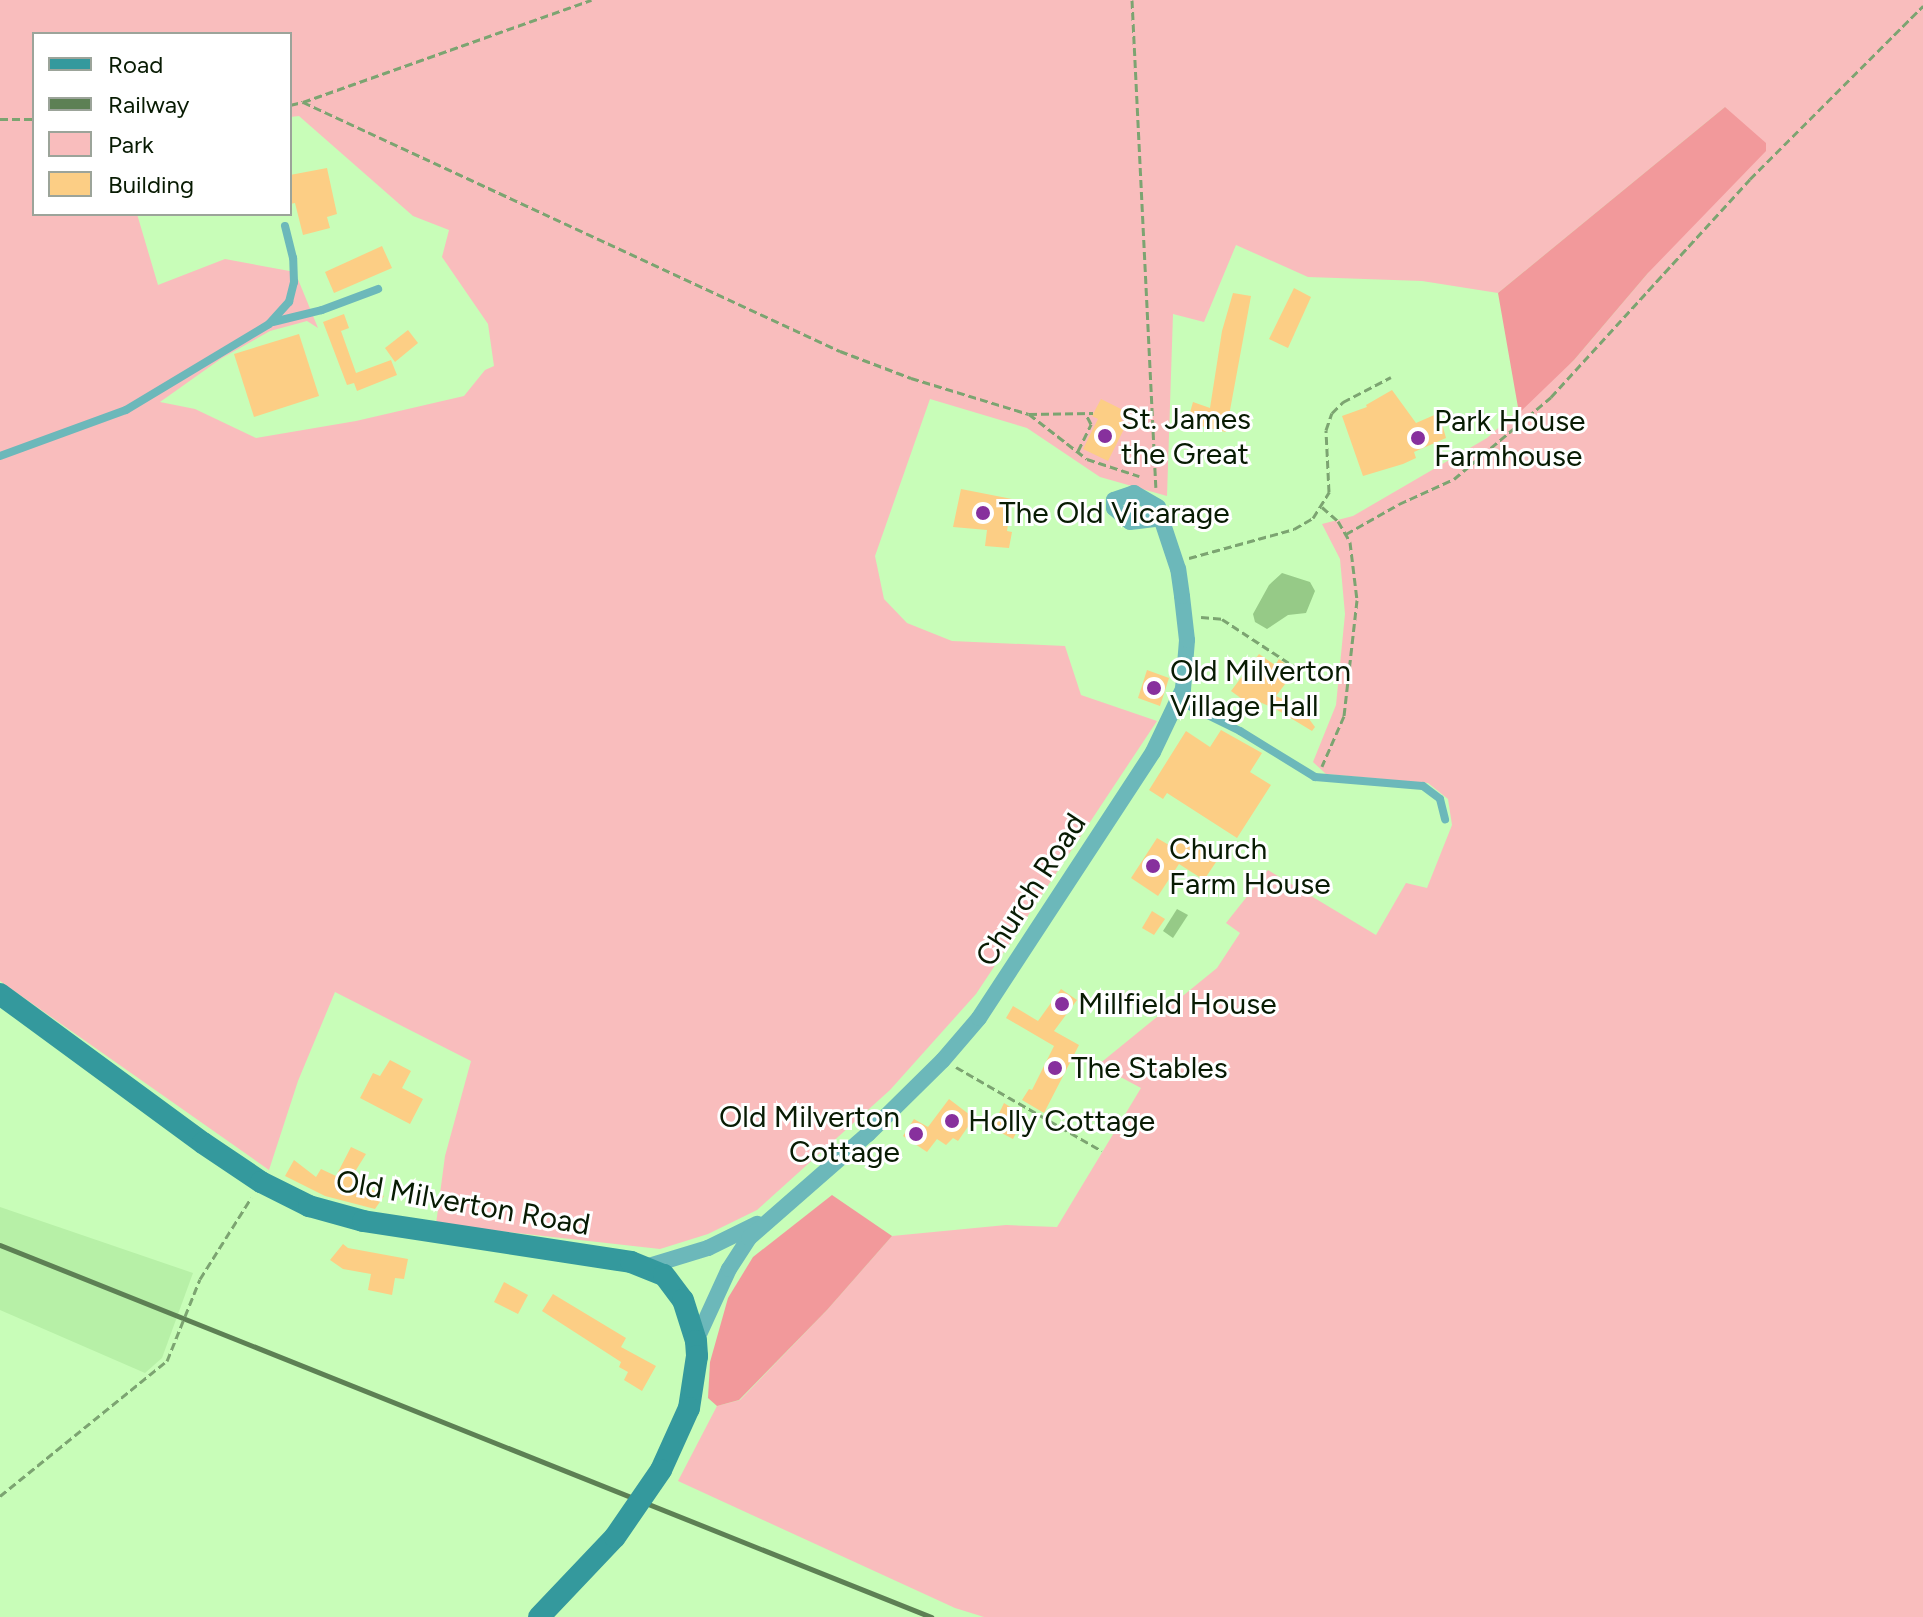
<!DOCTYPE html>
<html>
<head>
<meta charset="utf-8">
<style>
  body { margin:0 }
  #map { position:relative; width:1923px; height:1617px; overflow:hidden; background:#c8fdb8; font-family:Figtree,sans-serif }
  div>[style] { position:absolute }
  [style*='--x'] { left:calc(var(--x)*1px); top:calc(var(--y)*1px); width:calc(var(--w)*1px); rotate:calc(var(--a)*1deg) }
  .built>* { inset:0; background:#b7f0a7 }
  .green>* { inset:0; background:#f9bdbd }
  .forest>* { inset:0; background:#f2999b }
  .water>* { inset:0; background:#96ca87 }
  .building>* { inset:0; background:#fcce85 }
  .path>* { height:3px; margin-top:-1.5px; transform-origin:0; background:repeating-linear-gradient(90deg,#7ca471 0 8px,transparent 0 12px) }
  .lane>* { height:8px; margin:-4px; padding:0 4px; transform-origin:4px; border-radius:4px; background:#6cb8ba }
  .street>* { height:16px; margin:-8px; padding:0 8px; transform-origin:8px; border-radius:8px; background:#6cb8ba }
  .secondary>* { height:22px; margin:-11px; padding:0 11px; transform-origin:11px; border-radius:11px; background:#34999d }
  .rail>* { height:5px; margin:-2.5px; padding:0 2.5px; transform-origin:2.5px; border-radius:2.5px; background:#5d8054 }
  .path-bridge>* { height:3px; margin-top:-1.5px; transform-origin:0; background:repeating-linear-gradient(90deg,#7ca471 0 8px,transparent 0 12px) }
  .secondary-bridge>* { height:22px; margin:-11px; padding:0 11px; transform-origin:11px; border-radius:11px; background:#34999d }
  .dots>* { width:22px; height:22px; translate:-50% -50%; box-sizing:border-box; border:4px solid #fff; border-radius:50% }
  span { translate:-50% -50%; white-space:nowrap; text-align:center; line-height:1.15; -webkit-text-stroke:6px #fff; paint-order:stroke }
  .poi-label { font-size:30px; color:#081b03 }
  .left { translate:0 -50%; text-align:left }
  .right { translate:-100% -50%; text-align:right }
  .street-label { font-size:30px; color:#081b03 }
  .legend { position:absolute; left:32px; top:32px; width:260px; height:184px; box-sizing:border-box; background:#fff; border:2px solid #9ca49a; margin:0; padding:10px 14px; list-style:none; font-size:24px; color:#081b03 }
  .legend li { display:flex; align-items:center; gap:16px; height:40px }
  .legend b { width:40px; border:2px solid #9ca49a }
</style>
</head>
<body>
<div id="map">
  <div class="built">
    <div style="clip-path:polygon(0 1207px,193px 1273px,162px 1358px,145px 1373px,0 1310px)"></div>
  </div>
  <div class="green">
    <div style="clip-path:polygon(evenodd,0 0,1923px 0,1923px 1617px,984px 1617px,955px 1608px,678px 1481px,717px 1406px,740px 1400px,827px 1310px,892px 1236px,1006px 1225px,1057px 1227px,1141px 1088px,1098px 1065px,1217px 968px,1240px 933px,1226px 923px,1268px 870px,1376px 935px,1406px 883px,1427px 888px,1452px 825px,1448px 799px,1428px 783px,1326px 774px,1313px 762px,1336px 705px,1345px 614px,1340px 559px,1322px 524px,1353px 516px,1487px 438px,1574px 360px,1648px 273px,1725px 107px,1498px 293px,1422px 281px,1308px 277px,1236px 245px,1204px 322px,1173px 314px,1167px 496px,1100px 477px,1027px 428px,930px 399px,875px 556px,884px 599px,907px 623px,952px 641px,1065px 646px,1081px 695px,1157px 721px,976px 994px,890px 1090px,757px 1210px,708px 1234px,660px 1249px,436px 1224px,445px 1156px,471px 1061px,335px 992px,298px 1081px,269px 1170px,0 981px,0 0,34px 34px,290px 34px,290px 117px,299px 116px,413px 216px,449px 230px,442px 257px,488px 324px,494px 366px,485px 370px,464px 396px,356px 421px,256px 438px,195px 409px,160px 402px,222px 358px,270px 331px,307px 321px,318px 328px,295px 272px,225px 259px,158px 285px,137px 214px,34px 214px,34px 34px)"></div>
  </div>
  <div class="forest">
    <div style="clip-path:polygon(1725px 107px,1766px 143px,1766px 151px,1648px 273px,1574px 360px,1519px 413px,1498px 293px)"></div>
    <div style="clip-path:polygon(832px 1195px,892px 1236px,827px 1310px,739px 1400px,717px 1406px,708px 1398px,710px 1362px,728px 1298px,753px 1257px)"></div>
  </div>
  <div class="water">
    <div style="clip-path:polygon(1282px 573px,1310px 582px,1315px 591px,1306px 613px,1288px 615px,1267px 629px,1255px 622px,1253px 614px,1269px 585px)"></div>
    <div style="clip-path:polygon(1177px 909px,1188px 915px,1173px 938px,1163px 931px)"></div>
  </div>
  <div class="building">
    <div style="clip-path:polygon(327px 168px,337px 214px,327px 217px,330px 228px,303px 235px,295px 203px,290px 204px,290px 175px)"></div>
    <div style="clip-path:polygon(382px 246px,392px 268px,334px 293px,325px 272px)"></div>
    <div style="clip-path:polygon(1294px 288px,1311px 297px,1288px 348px,1269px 339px)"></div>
    <div style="clip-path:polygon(1233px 293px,1251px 296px,1226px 432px,1187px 423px,1193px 402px,1210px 408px,1222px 331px)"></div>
    <div style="clip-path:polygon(344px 314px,349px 328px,341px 331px,356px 373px,391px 360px,397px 375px,357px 391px,354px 383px,347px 385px,323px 322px)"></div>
    <div style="clip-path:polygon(408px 330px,418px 343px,395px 362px,385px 348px)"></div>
    <div style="clip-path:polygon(299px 334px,319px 396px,254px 417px,234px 354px)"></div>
    <div style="clip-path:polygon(1392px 390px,1416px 423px,1439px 413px,1446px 438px,1414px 452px,1416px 458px,1403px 464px,1363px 476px,1342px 416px,1367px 407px,1366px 405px)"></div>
    <div style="clip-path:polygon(1101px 399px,1125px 411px,1121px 420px,1127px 423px,1108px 461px,1083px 449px,1098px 419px,1092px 416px)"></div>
    <div style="clip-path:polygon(961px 489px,1012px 499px,1007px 531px,1012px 532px,1009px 548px,985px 546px,987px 530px,953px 527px)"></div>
    <div style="clip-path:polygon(1259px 654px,1275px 665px,1279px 659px,1295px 671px,1276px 696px,1300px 707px,1315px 727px,1312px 731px,1274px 708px,1252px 699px,1249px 704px,1231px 691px)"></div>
    <div style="clip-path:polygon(1147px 670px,1169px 678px,1160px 706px,1138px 698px)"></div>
    <div style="clip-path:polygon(1221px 730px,1262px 753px,1250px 772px,1271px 785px,1237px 838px,1167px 793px,1163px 799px,1149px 790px,1186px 731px,1210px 747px)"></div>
    <div style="clip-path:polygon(1183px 835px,1218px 859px,1204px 880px,1179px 864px,1158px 896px,1131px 878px,1157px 838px,1174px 848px)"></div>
    <div style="clip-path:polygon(1152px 911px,1165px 919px,1154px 935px,1142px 928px)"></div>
    <div style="clip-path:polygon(1061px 989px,1077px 1000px,1054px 1031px,1079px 1045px,1044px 1113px,1022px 1100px,1029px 1089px,1032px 1090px,1054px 1046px,1006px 1018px,1013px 1006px,1038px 1021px)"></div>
    <div style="clip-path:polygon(390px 1060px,411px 1071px,402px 1088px,423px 1099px,410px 1124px,360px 1098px,373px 1073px,380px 1076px)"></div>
    <div style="clip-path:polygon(949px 1099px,974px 1118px,958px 1141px,953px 1138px,946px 1145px,937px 1139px,927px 1152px,903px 1136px,914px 1119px,928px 1127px)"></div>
    <div style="clip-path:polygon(1004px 1103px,1025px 1116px,1013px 1139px,992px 1128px)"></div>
    <div style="clip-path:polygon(351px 1147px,366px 1154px,351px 1178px,384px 1196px,375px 1209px,325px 1196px,285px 1176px,294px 1160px,316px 1177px,321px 1169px,336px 1176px)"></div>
    <div style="clip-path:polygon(343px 1244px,348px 1248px,408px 1259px,404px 1279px,395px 1278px,392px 1295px,368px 1290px,371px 1274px,343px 1269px,330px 1260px)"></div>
    <div style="clip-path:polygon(504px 1282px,528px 1295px,518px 1314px,494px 1302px)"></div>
    <div style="clip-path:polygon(553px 1294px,626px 1338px,621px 1347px,656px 1366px,642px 1391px,624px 1380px,628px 1372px,619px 1367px,621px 1362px,542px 1311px)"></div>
  </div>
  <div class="path">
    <div style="--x:1132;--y:0;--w:488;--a:87.2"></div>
    <div style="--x:303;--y:102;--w:306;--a:-19.5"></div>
    <div style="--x:290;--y:105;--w:13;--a:-13"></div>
    <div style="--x:303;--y:102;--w:592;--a:24.88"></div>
    <div style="--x:840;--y:351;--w:76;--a:20.8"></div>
    <div style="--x:911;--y:378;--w:123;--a:17"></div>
    <div style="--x:1029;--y:414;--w:73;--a:37.8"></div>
    <div style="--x:1087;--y:459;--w:55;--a:18.1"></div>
    <div style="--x:0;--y:119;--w:34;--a:0"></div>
    <div style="--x:1029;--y:414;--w:64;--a:-0.9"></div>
    <div style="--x:1078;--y:451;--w:30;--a:-64"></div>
    <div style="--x:1091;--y:424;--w:9;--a:-117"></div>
    <div style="--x:1322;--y:507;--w:21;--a:41"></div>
    <div style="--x:1338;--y:521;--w:24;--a:60"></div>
    <div style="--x:1350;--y:542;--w:58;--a:83.1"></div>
    <div style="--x:1357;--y:600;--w:117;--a:96.4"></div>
    <div style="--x:1344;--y:716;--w:55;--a:113.7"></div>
    <div style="--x:1346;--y:534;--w:61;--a:-29.5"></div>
    <div style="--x:1399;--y:504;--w:60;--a:-24.4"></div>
    <div style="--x:1454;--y:479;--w:127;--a:-40.2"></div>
    <div style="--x:1551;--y:397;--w:295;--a:-47.6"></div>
    <div style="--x:1750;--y:179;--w:245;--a:-45"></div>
    <div style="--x:1189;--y:558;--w:109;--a:-15.4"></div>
    <div style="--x:1294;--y:529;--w:22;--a:-30"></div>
    <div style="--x:1313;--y:518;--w:31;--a:-58"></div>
    <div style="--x:1329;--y:492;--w:62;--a:-92.8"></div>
    <div style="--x:1326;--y:430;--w:18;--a:-71"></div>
    <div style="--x:1332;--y:413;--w:16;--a:-45"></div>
    <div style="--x:1343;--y:402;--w:54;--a:-27.5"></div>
    <div style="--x:1201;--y:617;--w:21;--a:5"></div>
    <div style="--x:1222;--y:619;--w:91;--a:33.3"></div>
    <div style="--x:956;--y:1067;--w:168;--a:29.9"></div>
    <div style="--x:200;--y:1279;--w:96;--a:-57.8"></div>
    <div style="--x:0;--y:1496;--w:215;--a:-39"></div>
  </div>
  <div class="lane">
    <div style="--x:273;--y:322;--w:50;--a:-13.8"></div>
    <div style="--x:322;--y:310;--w:60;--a:-20.6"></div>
    <div style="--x:0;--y:456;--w:134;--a:-20.1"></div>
    <div style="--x:126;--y:410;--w:167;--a:-31"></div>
    <div style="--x:269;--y:324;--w:30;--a:-48"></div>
    <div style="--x:289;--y:302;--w:21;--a:-76"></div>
    <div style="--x:294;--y:282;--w:24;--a:-92"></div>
    <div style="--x:293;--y:258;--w:33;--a:-104"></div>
    <div style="--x:1179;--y:701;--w:68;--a:26.2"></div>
    <div style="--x:1240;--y:731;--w:88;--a:31.5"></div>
    <div style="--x:1315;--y:777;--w:108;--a:4.8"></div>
    <div style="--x:1423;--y:786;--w:21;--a:37"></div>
    <div style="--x:1440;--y:799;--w:21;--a:76"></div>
  </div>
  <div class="street">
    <div style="--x:649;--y:1266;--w:62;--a:-17"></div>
    <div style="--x:708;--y:1248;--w:55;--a:-26.1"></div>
    <div style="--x:696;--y:1341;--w:79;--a:-65.4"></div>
    <div style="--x:729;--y:1269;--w:37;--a:-57"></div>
    <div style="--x:749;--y:1238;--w:158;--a:-41.2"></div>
    <div style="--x:868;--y:1134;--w:105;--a:-44.6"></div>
    <div style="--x:943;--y:1060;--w:55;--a:-49.4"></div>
    <div style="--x:979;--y:1018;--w:318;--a:-56.8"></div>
    <div style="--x:1153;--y:752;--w:70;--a:-64.5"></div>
    <div style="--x:1183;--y:689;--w:49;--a:-85.3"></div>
    <div style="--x:1187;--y:640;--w:44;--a:-96.5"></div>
    <div style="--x:1182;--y:596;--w:27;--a:-98"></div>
    <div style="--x:1178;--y:569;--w:54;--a:-108.4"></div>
    <div style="--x:1161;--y:518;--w:11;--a:-105"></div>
    <div style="--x:1158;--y:507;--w:28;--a:-150"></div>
    <div style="--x:1134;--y:493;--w:21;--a:161"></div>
    <div style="--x:1114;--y:500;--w:8;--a:90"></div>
    <div style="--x:1114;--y:508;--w:21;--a:41"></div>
    <div style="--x:1130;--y:522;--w:31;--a:-7"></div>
  </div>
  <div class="secondary">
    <div style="--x:0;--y:994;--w:252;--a:36.3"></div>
    <div style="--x:203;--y:1143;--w:70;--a:33.9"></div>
    <div style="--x:261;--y:1182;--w:54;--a:26.6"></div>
    <div style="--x:309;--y:1206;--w:56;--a:15.5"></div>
    <div style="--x:363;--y:1221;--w:271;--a:8.7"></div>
    <div style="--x:631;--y:1262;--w:35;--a:22"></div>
    <div style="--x:664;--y:1275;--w:31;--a:53"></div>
    <div style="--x:683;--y:1300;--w:43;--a:72.4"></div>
    <div style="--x:696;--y:1341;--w:15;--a:86"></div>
    <div style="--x:697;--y:1356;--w:53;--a:98.7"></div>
    <div style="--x:689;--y:1408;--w:68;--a:114.3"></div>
    <div style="--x:539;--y:1617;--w:110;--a:-46.5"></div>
  </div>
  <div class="rail">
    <div style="--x:0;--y:1245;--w:1003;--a:21.78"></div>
  </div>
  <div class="path-bridge">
    <div style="--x:167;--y:1361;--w:88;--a:-68.1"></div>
  </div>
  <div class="secondary-bridge">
    <div style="--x:615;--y:1537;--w:81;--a:-55.5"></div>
  </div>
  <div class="dots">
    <div style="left:1105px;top:436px;background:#87309d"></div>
    <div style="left:1418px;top:438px;background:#87309d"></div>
    <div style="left:983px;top:513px;background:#87309d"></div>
    <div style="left:1154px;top:688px;background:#87309d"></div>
    <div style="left:1153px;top:866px;background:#87309d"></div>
    <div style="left:1062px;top:1004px;background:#87309d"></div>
    <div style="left:1055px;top:1068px;background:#87309d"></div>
    <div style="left:952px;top:1121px;background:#87309d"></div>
    <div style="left:916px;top:1134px;background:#87309d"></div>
  </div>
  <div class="poi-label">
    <span class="left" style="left:1121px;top:436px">St. James<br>the Great</span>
    <span class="left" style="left:1434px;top:438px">Park House<br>Farmhouse</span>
    <span class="left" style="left:999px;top:513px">The Old Vicarage</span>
    <span class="left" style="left:1170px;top:688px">Old Milverton<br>Village Hall</span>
    <span class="left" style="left:1169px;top:866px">Church<br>Farm House</span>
    <span class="left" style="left:1078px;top:1004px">Millfield House</span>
    <span class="left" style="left:1071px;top:1068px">The Stables</span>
    <span class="right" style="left:900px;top:1134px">Old Milverton<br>Cottage</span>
    <span class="left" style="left:968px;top:1121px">Holly Cottage</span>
  </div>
  <div class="street-label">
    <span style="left:1031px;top:890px;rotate:-57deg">Church Road</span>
    <span style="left:463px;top:1203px;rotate:10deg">Old Milverton Road</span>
  </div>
  <ul class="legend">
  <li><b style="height:10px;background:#34999d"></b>Road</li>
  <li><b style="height:10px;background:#5d8054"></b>Railway</li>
  <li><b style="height:22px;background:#f9bdbd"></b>Park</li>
  <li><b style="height:22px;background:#fcce85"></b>Building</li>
  </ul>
</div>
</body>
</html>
